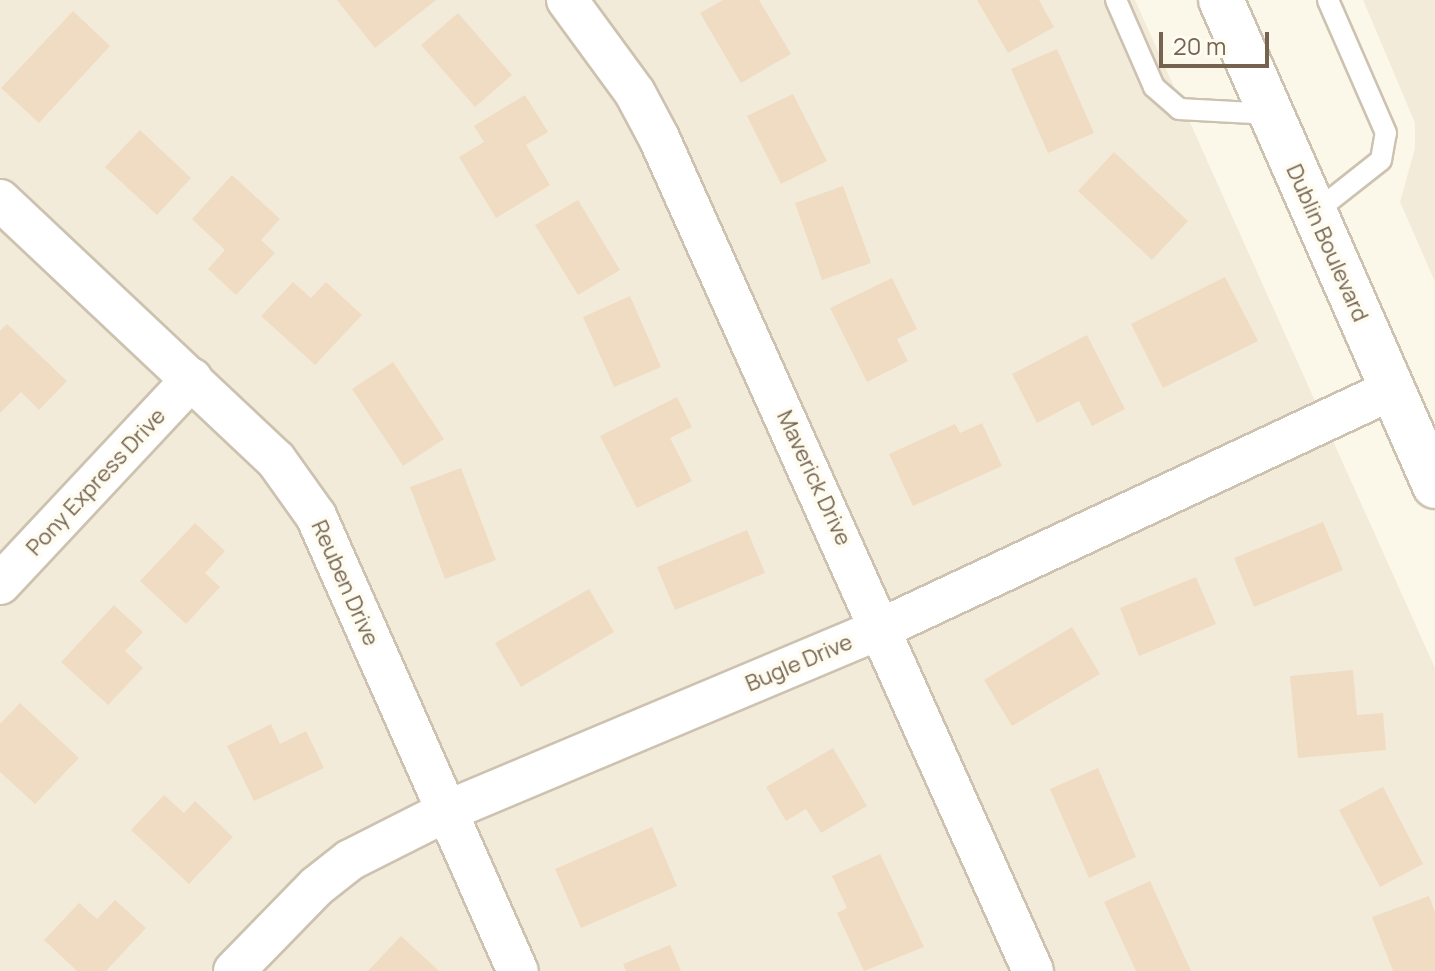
<!DOCTYPE html>
<html>
<head>
<meta charset="utf-8">
<style>
  body { margin:0 }
  #map { position:relative; width:1435px; height:971px; overflow:hidden; background:#fbf8ea; font-family:Manrope,sans-serif }
  div>[style] { position:absolute }
  [style*='--x'] { left:calc(var(--x)*1px); top:calc(var(--y)*1px); width:calc(var(--w)*1px); rotate:calc(var(--a)*1deg) }
  .residential>* { inset:0; background:#f3ebd9 }
  .building>* { inset:0; background:#efdcc3 }
  .roads { filter:drop-shadow(2px 0 #cdc2b0) drop-shadow(-2px 0 #cdc2b0) drop-shadow(0 2px #cdc2b0) drop-shadow(0 -2px #cdc2b0) }
  .lane>* { height:20px; margin:-10px; padding:0 10px; transform-origin:10px; border-radius:10px; background:#fff }
  .street>* { height:40px; margin:-20px; padding:0 20px; transform-origin:20px; border-radius:20px; background:#fff }
  .secondary>* { height:44px; margin:-22px; padding:0 22px; transform-origin:22px; border-radius:22px; background:#fff }
  span { translate:-50% -50%; white-space:nowrap; text-align:center; line-height:1.15; -webkit-text-stroke:7px #fefbf0; paint-order:stroke }
  .street-label { font-size:22px; color:#75634f }
  .scale { position:absolute; left:1159px; top:32px; width:110px; height:36px; box-sizing:border-box; border:4px solid #75634f; border-top:0; padding-left:10px; font-size:24px; line-height:28px; white-space:nowrap; color:#75634f; -webkit-text-stroke:6px #fefbf0; paint-order:stroke }
</style>
</head>
<body>
<div id="map">
  <div class="residential">
    <div style="clip-path:polygon(0 0,1135px 0,1435px 668px,1435px 971px,0 971px)"></div>
    <div style="clip-path:polygon(1363px 0,1435px 0,1435px 282px,1400px 202px,1415px 148px,1415px 123px)"></div>
  </div>
  <div class="building">
    <div style="clip-path:polygon(337px 0,436px 0,375px 48px)"></div>
    <div style="clip-path:polygon(723px 0,759px 0,791px 54px,741px 83px,700px 13px)"></div>
    <div style="clip-path:polygon(977px 0,1039px 0,1054px 27px,1008px 53px)"></div>
    <div style="clip-path:polygon(73px 11px,110px 46px,39px 123px,1px 88px)"></div>
    <div style="clip-path:polygon(458px 13px,512px 75px,475px 107px,421px 45px)"></div>
    <div style="clip-path:polygon(1057px 49px,1094px 133px,1048px 153px,1011px 69px)"></div>
    <div style="clip-path:polygon(793px 94px,827px 161px,781px 184px,747px 116px)"></div>
    <div style="clip-path:polygon(525px 95px,548px 132px,526px 145px,550px 185px,496px 218px,459px 157px,484px 142px,474px 126px)"></div>
    <div style="clip-path:polygon(140px 130px,191px 178px,157px 215px,105px 167px)"></div>
    <div style="clip-path:polygon(1114px 152px,1188px 221px,1152px 260px,1078px 191px)"></div>
    <div style="clip-path:polygon(232px 175px,280px 219px,261px 240px,275px 253px,236px 295px,208px 269px,225px 250px,192px 219px)"></div>
    <div style="clip-path:polygon(843px 186px,871px 263px,822px 280px,795px 203px)"></div>
    <div style="clip-path:polygon(578px 200px,620px 270px,578px 295px,535px 225px)"></div>
    <div style="clip-path:polygon(1225px 277px,1258px 341px,1163px 388px,1131px 324px)"></div>
    <div style="clip-path:polygon(892px 278px,917px 329px,897px 339px,908px 361px,867px 382px,830px 308px)"></div>
    <div style="clip-path:polygon(293px 282px,311px 298px,326px 282px,362px 315px,315px 365px,261px 316px)"></div>
    <div style="clip-path:polygon(630px 296px,661px 367px,614px 387px,583px 317px)"></div>
    <div style="clip-path:polygon(7px 324px,67px 381px,39px 410px,21px 392px,0 413px,0 331px)"></div>
    <div style="clip-path:polygon(1087px 335px,1125px 409px,1092px 426px,1079px 401px,1037px 423px,1012px 374px)"></div>
    <div style="clip-path:polygon(393px 362px,444px 439px,403px 466px,352px 389px)"></div>
    <div style="clip-path:polygon(677px 397px,692px 427px,670px 438px,692px 481px,637px 508px,600px 436px)"></div>
    <div style="clip-path:polygon(982px 423px,1002px 466px,913px 506px,889px 454px,955px 424px,960px 433px)"></div>
    <div style="clip-path:polygon(461px 468px,496px 560px,445px 579px,410px 487px)"></div>
    <div style="clip-path:polygon(1323px 522px,1343px 570px,1254px 607px,1234px 558px)"></div>
    <div style="clip-path:polygon(195px 523px,225px 551px,205px 573px,220px 587px,186px 624px,140px 581px)"></div>
    <div style="clip-path:polygon(747px 530px,765px 573px,675px 610px,657px 567px)"></div>
    <div style="clip-path:polygon(1196px 577px,1216px 624px,1139px 656px,1120px 608px)"></div>
    <div style="clip-path:polygon(589px 589px,614px 632px,521px 687px,495px 643px)"></div>
    <div style="clip-path:polygon(114px 605px,143px 632px,125px 651px,143px 668px,108px 705px,61px 662px)"></div>
    <div style="clip-path:polygon(1072px 627px,1100px 674px,1012px 726px,984px 680px)"></div>
    <div style="clip-path:polygon(1353px 670px,1357px 715px,1383px 713px,1386px 750px,1298px 758px,1290px 676px)"></div>
    <div style="clip-path:polygon(20px 703px,79px 758px,35px 804px,0 772px,0 724px)"></div>
    <div style="clip-path:polygon(271px 724px,280px 744px,306px 731px,324px 768px,254px 801px,227px 746px)"></div>
    <div style="clip-path:polygon(833px 748px,867px 806px,821px 833px,806px 809px,786px 821px,766px 787px)"></div>
    <div style="clip-path:polygon(1098px 768px,1136px 857px,1089px 878px,1050px 789px)"></div>
    <div style="clip-path:polygon(1383px 787px,1423px 864px,1380px 887px,1339px 810px)"></div>
    <div style="clip-path:polygon(164px 795px,184px 813px,195px 801px,233px 837px,189px 884px,131px 830px)"></div>
    <div style="clip-path:polygon(652px 827px,677px 886px,581px 928px,555px 869px)"></div>
    <div style="clip-path:polygon(880px 854px,924px 947px,864px 971px,837px 913px,847px 908px,832px 876px)"></div>
    <div style="clip-path:polygon(1150px 881px,1191px 971px,1136px 971px,1104px 902px)"></div>
    <div style="clip-path:polygon(1429px 896px,1435px 912px,1435px 971px,1393px 971px,1372px 917px)"></div>
    <div style="clip-path:polygon(115px 900px,146px 928px,106px 971px,77px 971px,44px 940px,79px 903px,97px 919px)"></div>
    <div style="clip-path:polygon(401px 936px,439px 971px,368px 971px)"></div>
    <div style="clip-path:polygon(670px 945px,681px 971px,626px 971px,623px 964px)"></div>
  </div>
  <div class="roads">
    <div class="lane">
      <div style="--x:1116;--y:0;--w:95;--a:66.4"></div>
      <div style="--x:1154;--y:87;--w:33;--a:41"></div>
      <div style="--x:1179;--y:109;--w:92;--a:3.1"></div>
      <div style="--x:1314;--y:213;--w:85;--a:-38.3"></div>
      <div style="--x:1381;--y:160;--w:27;--a:-80"></div>
      <div style="--x:1386;--y:133;--w:145;--a:-113.6"></div>
    </div>
    <div class="street">
      <div style="--x:567;--y:0;--w:115;--a:53.8"></div>
      <div style="--x:635;--y:93;--w:51;--a:61.9"></div>
      <div style="--x:659;--y:138;--w:913;--a:65.82"></div>
      <div style="--x:0;--y:200;--w:379;--a:43.3"></div>
      <div style="--x:276;--y:460;--w:69;--a:54.5"></div>
      <div style="--x:316;--y:516;--w:498;--a:66.1"></div>
      <div style="--x:0;--y:584;--w:281;--a:-46.9"></div>
      <div style="--x:234;--y:971;--w:119;--a:-45.7"></div>
      <div style="--x:317;--y:886;--w:42;--a:-38.2"></div>
      <div style="--x:350;--y:860;--w:109;--a:-26.8"></div>
      <div style="--x:447;--y:811;--w:472;--a:-22.8"></div>
      <div style="--x:882;--y:628;--w:562;--a:-25.06"></div>
    </div>
    <div class="secondary">
      <div style="--x:1221;--y:0;--w:531;--a:66.23"></div>
    </div>
  </div>
  <div class="street-label">
    <span style="left:1327px;top:243px;rotate:66deg">Dublin Boulevard</span>
    <span style="left:814px;top:478px;rotate:65deg">Maverick Drive</span>
    <span style="left:96px;top:482px;rotate:-47deg">Pony Express Drive</span>
    <span style="left:345px;top:583px;rotate:66deg">Reuben Drive</span>
    <span style="left:799px;top:663px;rotate:-23deg">Bugle Drive</span>
  </div>
  <div class="scale">20 m</div>
</div>
</body>
</html>
